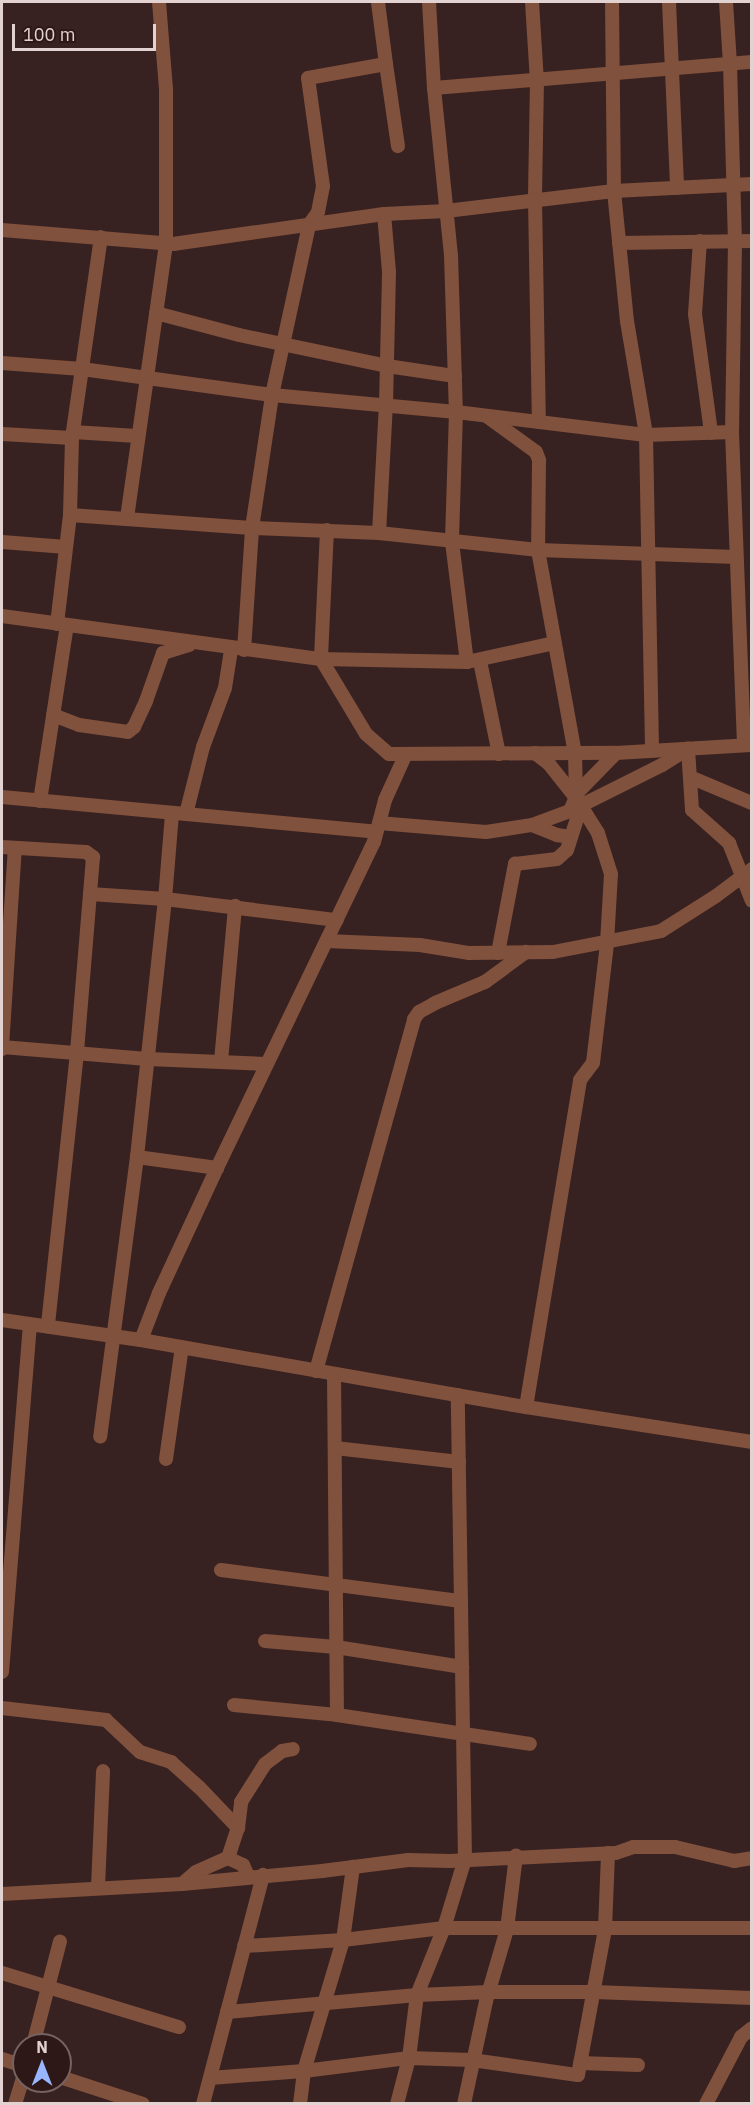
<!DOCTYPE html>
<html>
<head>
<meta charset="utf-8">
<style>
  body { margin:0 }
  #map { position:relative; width:753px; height:2105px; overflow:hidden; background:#382121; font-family:"IBM Plex Sans",sans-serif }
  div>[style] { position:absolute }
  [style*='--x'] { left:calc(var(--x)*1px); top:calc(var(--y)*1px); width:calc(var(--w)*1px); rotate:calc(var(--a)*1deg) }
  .minor>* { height:14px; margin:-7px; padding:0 7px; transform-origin:7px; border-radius:7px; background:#80513c }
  span { translate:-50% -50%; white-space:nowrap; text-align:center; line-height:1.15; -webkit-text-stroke:4.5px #2e1817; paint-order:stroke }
  .frame { position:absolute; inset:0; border:3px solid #e2d2d1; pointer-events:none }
  .north { position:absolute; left:12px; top:2033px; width:60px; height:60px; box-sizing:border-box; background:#2e1817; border:2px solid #766261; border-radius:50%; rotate:0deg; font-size:16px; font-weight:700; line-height:24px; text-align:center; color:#e2d2d1 }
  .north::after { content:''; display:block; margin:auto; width:21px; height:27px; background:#97b6fd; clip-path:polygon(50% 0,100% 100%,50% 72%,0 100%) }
  .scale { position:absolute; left:12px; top:24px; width:144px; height:27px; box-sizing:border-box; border:3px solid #e2d2d1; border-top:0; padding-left:8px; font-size:18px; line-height:21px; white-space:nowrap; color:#e2d2d1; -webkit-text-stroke:4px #2e1817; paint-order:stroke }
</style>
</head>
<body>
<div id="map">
  <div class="minor">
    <div style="--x:429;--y:2;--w:86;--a:86.7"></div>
    <div style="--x:434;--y:88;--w:168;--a:84.2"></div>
    <div style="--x:451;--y:255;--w:157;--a:88.2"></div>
    <div style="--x:456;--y:412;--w:130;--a:91.8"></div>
    <div style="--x:452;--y:542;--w:121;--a:82.9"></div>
    <div style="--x:532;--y:2;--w:79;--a:86.4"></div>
    <div style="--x:537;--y:81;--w:118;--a:91"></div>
    <div style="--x:535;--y:199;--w:223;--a:89"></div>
    <div style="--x:612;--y:2;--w:189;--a:89.4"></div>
    <div style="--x:614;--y:191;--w:131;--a:84.3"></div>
    <div style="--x:627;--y:321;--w:116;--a:80.5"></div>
    <div style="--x:646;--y:435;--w:316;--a:88.9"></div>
    <div style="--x:669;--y:2;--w:186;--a:87.5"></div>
    <div style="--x:726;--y:2;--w:62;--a:86.3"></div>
    <div style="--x:730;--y:64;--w:178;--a:88.4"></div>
    <div style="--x:735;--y:242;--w:190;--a:90.9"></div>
    <div style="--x:732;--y:432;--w:313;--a:87.8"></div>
    <div style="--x:386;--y:64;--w:83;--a:81.7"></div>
    <div style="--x:434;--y:88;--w:319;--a:-4.7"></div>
    <div style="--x:2;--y:230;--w:172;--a:4.7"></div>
    <div style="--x:173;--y:244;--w:213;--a:-8.1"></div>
    <div style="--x:384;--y:214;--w:62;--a:-2.8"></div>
    <div style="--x:446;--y:211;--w:169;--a:-6.8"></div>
    <div style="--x:614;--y:191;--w:138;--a:-2.9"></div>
    <div style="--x:700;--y:241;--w:73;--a:93.9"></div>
    <div style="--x:695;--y:314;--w:120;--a:82.3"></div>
    <div style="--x:619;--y:243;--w:133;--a:-0.9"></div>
    <div style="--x:156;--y:313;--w:86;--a:14.8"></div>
    <div style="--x:239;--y:335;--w:151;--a:11.8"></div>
    <div style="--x:387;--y:366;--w:69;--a:8.4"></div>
    <div style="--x:2;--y:363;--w:80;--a:4.3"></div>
    <div style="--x:82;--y:369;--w:192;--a:7.8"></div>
    <div style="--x:272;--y:395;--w:185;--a:5.3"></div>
    <div style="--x:456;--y:412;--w:191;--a:6.9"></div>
    <div style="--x:646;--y:435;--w:86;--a:-2"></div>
    <div style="--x:488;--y:417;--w:59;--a:36.1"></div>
    <div style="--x:536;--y:452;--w:9;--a:69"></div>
    <div style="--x:539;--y:460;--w:90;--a:90.6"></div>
    <div style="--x:538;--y:550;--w:206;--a:79.7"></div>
    <div style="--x:575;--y:753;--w:45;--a:88.7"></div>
    <div style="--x:73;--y:432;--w:64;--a:3.6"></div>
    <div style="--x:2;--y:434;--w:70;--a:3.3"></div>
    <div style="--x:70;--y:515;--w:182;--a:4.1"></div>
    <div style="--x:252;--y:528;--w:127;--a:2.3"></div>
    <div style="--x:379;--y:533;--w:160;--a:6.1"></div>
    <div style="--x:538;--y:550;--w:198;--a:2"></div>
    <div style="--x:127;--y:518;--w:278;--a:-81.9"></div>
    <div style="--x:166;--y:243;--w:154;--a:-90"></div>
    <div style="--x:166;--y:89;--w:87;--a:-94.6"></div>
    <div style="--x:327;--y:530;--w:129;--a:92.7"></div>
    <div style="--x:321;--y:659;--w:87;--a:59"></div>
    <div style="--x:366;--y:734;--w:30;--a:41"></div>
    <div style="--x:389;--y:754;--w:227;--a:-0.3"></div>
    <div style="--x:616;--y:753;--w:135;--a:-3.4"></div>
    <div style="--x:379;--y:533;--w:128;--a:-86.9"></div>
    <div style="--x:386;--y:405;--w:133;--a:-88.7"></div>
    <div style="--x:389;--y:272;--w:58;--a:-94.9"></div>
    <div style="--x:2;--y:542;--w:64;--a:4.5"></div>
    <div style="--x:2;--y:616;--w:322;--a:7.7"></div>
    <div style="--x:321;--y:659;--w:146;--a:1.2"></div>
    <div style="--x:467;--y:662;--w:89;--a:-12.3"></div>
    <div style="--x:57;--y:624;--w:110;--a:-83.2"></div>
    <div style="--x:70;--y:515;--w:77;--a:-88.5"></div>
    <div style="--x:72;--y:438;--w:203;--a:-81.8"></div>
    <div style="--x:244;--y:650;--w:122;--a:-86.2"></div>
    <div style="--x:252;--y:528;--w:134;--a:-81.4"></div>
    <div style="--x:272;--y:395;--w:174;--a:-77.7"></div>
    <div style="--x:309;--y:225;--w:16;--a:-55"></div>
    <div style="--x:318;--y:212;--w:26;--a:-79"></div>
    <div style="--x:323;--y:186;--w:109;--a:-97.9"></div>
    <div style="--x:308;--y:78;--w:79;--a:-10.2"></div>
    <div style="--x:386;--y:64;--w:63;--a:-97.4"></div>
    <div style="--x:480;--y:661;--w:95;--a:78.5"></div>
    <div style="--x:53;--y:715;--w:28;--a:21"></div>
    <div style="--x:79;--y:725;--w:49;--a:8.1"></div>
    <div style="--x:128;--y:732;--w:8;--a:-40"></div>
    <div style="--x:134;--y:727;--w:29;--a:-65"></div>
    <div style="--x:146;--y:701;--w:51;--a:-70.5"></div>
    <div style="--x:163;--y:653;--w:27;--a:-17"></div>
    <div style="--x:535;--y:753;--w:18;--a:38"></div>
    <div style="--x:549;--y:764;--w:43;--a:51.5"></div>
    <div style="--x:690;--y:777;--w:67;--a:22.8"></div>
    <div style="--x:2;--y:797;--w:376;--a:5.3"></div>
    <div style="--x:40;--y:801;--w:178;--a:-81.3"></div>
    <div style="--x:570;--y:811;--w:103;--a:-26.6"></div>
    <div style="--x:662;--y:765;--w:31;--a:-32"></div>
    <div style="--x:688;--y:749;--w:61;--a:86.2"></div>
    <div style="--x:692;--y:810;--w:50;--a:41.7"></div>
    <div style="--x:729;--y:843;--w:62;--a:68.4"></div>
    <div style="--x:172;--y:814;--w:85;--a:94.7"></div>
    <div style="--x:165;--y:899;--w:173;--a:7"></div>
    <div style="--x:186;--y:814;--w:69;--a:-75.8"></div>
    <div style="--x:203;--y:747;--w:63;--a:-69.6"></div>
    <div style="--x:225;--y:688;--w:39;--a:-81"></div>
    <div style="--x:379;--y:823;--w:107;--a:4.8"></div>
    <div style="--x:486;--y:832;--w:47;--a:-8.7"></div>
    <div style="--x:532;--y:825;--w:40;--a:-20.2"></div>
    <div style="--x:570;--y:811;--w:21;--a:-67"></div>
    <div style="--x:578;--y:792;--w:54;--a:-45.7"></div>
    <div style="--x:532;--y:825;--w:27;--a:22"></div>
    <div style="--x:557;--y:835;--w:14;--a:8"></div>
    <div style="--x:2;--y:847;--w:84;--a:3.4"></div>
    <div style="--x:86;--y:852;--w:9;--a:36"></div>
    <div style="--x:93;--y:857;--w:197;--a:94.7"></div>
    <div style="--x:77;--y:1053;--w:275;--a:96.1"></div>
    <div style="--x:90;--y:894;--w:75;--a:3.8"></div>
    <div style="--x:165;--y:899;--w:260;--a:96.2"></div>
    <div style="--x:137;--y:1157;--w:282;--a:97.5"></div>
    <div style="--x:327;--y:941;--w:93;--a:2.5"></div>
    <div style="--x:420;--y:945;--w:50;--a:9.3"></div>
    <div style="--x:469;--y:953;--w:84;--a:-0.7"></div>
    <div style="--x:553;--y:952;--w:110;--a:-11"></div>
    <div style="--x:661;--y:931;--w:65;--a:-32.5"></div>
    <div style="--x:716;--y:896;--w:45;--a:-36.9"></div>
    <div style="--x:498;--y:953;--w:91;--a:-79.2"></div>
    <div style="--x:515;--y:864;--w:42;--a:-6.8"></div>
    <div style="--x:557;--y:859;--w:13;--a:-42"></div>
    <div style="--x:567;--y:850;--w:46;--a:-72.3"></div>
    <div style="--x:2;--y:1047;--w:199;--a:-86.3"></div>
    <div style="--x:2;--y:1049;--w:2;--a:-90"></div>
    <div style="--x:2;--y:1047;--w:146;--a:4.7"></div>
    <div style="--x:148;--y:1059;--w:118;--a:2.4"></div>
    <div style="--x:221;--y:1061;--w:156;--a:-84.8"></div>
    <div style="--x:137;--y:1157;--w:81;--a:7.8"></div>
    <div style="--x:2;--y:1320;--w:140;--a:8.2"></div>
    <div style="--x:141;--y:1340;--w:391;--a:9.9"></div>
    <div style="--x:526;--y:1407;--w:229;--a:8.8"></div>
    <div style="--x:141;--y:1340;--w:50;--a:-69"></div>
    <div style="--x:159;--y:1293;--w:138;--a:-65.1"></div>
    <div style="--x:217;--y:1168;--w:362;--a:-64.3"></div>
    <div style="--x:374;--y:842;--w:43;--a:-75.3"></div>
    <div style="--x:385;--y:800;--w:48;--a:-65.6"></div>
    <div style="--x:316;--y:1371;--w:365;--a:-74.4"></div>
    <div style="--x:414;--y:1019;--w:9;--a:-54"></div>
    <div style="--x:419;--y:1012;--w:18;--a:-29"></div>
    <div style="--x:435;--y:1003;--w:54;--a:-22.8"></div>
    <div style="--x:485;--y:982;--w:51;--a:-36.2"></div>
    <div style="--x:334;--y:1374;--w:341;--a:89.5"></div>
    <div style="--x:526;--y:1407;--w:331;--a:-80.6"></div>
    <div style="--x:580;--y:1080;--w:21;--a:-53"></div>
    <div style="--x:593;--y:1063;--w:121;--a:-83.3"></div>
    <div style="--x:607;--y:943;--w:69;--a:-86.7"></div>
    <div style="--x:611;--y:874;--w:43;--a:-107.6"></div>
    <div style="--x:598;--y:833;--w:32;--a:-122"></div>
    <div style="--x:335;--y:1448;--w:125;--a:6.4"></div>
    <div style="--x:166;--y:1459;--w:113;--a:-81.9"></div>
    <div style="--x:221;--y:1570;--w:242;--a:7.4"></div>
    <div style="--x:265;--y:1641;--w:71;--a:4.8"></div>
    <div style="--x:336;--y:1647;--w:128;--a:9"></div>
    <div style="--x:2;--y:1672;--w:349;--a:-85.4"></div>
    <div style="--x:234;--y:1705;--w:103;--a:5.5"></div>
    <div style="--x:337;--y:1715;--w:195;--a:8.5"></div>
    <div style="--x:2;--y:1708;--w:105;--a:6.6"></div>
    <div style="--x:106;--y:1720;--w:47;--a:43.3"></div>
    <div style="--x:140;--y:1752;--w:33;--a:18"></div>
    <div style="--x:171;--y:1762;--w:38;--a:42"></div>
    <div style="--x:199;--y:1787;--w:57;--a:46.4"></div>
    <div style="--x:248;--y:1876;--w:12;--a:-114"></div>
    <div style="--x:243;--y:1865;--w:17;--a:-155"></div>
    <div style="--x:228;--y:1858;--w:32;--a:-72"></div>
    <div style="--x:238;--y:1828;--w:26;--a:-83"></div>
    <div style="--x:241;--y:1802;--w:45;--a:-57.7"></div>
    <div style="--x:265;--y:1764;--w:21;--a:-37"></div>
    <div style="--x:282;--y:1751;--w:11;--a:-10"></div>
    <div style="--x:182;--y:1884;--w:18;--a:-41"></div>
    <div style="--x:196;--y:1872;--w:35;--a:-24"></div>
    <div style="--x:98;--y:1887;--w:116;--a:-87.5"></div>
    <div style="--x:2;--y:1894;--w:180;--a:-3.2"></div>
    <div style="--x:182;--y:1884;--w:141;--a:-5.3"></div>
    <div style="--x:322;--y:1871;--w:87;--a:-7.3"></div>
    <div style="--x:408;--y:1860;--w:42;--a:1.4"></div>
    <div style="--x:450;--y:1861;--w:166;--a:-2.8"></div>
    <div style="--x:616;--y:1853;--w:18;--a:-19"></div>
    <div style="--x:633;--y:1847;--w:42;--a:0"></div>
    <div style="--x:675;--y:1847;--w:61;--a:13.3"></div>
    <div style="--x:734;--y:1861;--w:18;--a:-9"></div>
    <div style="--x:244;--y:1946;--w:99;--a:-3.5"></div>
    <div style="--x:343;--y:1940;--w:102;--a:-6.8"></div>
    <div style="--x:444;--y:1928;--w:308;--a:0"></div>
    <div style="--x:2;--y:1973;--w:185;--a:17"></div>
    <div style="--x:227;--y:2012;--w:191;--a:-5.1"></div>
    <div style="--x:417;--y:1995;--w:72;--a:-2.4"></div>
    <div style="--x:489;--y:1992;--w:106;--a:0"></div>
    <div style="--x:595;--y:1992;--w:157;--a:2.2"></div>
    <div style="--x:33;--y:2045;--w:107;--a:-75.4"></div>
    <div style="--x:2;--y:2059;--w:23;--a:18"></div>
    <div style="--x:580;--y:2063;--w:58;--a:2"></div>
    <div style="--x:60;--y:2077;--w:87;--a:18"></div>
    <div style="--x:210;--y:2078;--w:94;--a:-4.3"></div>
    <div style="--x:304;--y:2071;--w:106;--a:-7.1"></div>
    <div style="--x:409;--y:2058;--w:63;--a:1.8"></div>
    <div style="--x:472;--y:2060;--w:107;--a:8.1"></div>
    <div style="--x:578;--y:2075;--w:148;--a:-79.5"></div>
    <div style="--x:605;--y:1929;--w:76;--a:-87.7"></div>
    <div style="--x:15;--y:2104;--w:31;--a:-73"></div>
    <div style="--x:203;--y:2104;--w:237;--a:-75.3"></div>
    <div style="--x:300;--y:2104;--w:33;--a:-83"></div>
    <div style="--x:304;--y:2071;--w:137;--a:-73.4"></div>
    <div style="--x:343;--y:1940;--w:74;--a:-82.2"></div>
    <div style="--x:397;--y:2104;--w:48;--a:-75.4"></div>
    <div style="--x:409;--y:2058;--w:64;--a:-82.8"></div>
    <div style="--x:417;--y:1995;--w:72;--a:-68.1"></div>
    <div style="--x:444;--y:1928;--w:72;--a:-73.1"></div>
    <div style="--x:465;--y:1859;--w:464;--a:-90.9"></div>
    <div style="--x:464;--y:2104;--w:105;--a:-77.9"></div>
    <div style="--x:486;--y:2001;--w:75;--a:-73.7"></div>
    <div style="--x:507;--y:1929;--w:74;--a:-83"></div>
    <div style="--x:706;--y:2104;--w:76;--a:-62.4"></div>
    <div style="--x:741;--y:2037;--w:14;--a:-39"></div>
  </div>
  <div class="frame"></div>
  <div class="north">N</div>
  <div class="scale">100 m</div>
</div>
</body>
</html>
